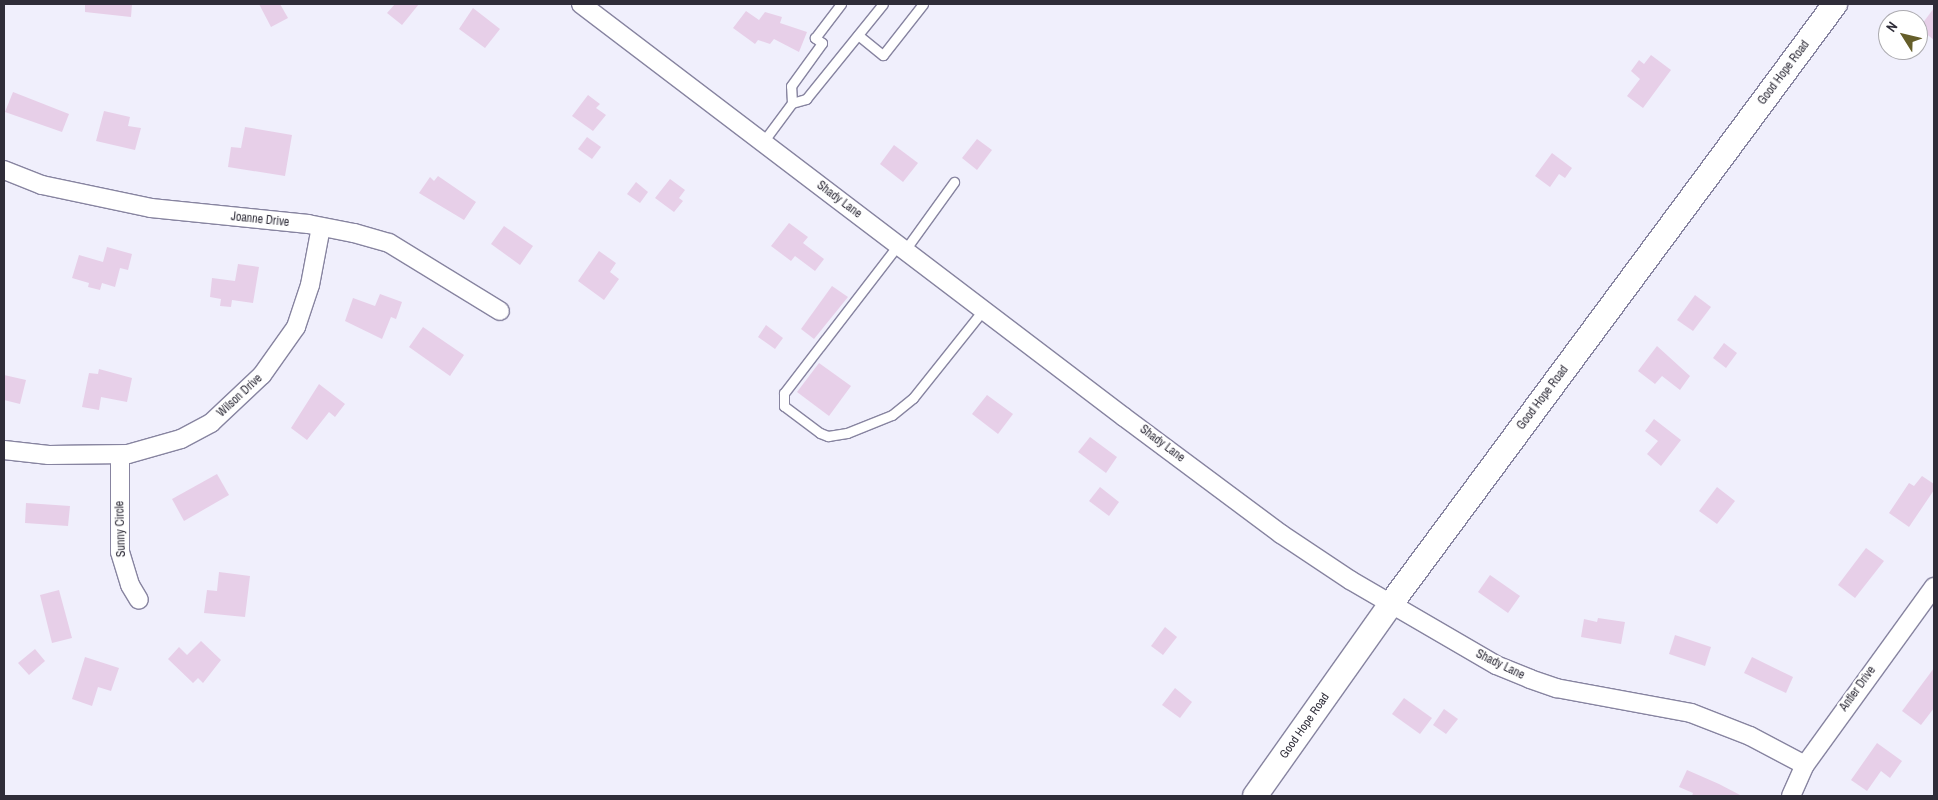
<!DOCTYPE html>
<html>
<head>
<meta charset="utf-8">
<style>
  body { margin:0 }
  #map { position:relative; width:1938px; height:800px; overflow:hidden; background:#f0effc; font-family:"Archivo Narrow",sans-serif }
  div>[style] { position:absolute }
  [style*='--x'] { left:calc(var(--x)*1px); top:calc(var(--y)*1px); width:calc(var(--w)*1px); rotate:calc(var(--a)*1deg) }
  .building>* { inset:0; background:#e7cfe8 }
  .roads { filter:drop-shadow(1px 0 #8784a0) drop-shadow(-1px 0 #8784a0) drop-shadow(0 1px #8784a0) drop-shadow(0 -1px #8784a0) }
  .lane>* { height:9px; margin:-4.5px; padding:0 4.5px; transform-origin:4.5px; border-radius:4.5px; background:#fff }
  .street>* { height:18px; margin:-9px; padding:0 9px; transform-origin:9px; border-radius:9px; background:#fff }
  .secondary>* { height:24px; margin:-12px; padding:0 12px; transform-origin:12px; border-radius:12px; background:#fff }
  span { translate:-50% -50%; white-space:nowrap; text-align:center; line-height:1.15; -webkit-text-stroke:4px #fff; paint-order:stroke }
  .street-label { font-size:12px; color:#2f2d39 }
  .frame { position:absolute; inset:0; border:5px solid #2f2d39; pointer-events:none }
  .north { position:absolute; left:1878px; top:10px; width:50px; height:50px; box-sizing:border-box; background:#fff; border:1px solid #acabb0; border-radius:50%; rotate:306deg; font-size:14px; font-weight:700; line-height:20px; text-align:center; color:#2f2d39 }
  .north::after { content:''; display:block; margin:auto; width:18px; height:22px; background:#655e2a; clip-path:polygon(50% 0,100% 100%,50% 72%,0 100%) }
</style>
</head>
<body>
<div id="map">
  <div class="building">
    <div style="clip-path:polygon(85px 4px,132px 4px,131px 17px,85px 12px)"></div>
    <div style="clip-path:polygon(259px 4px,280px 4px,288px 18px,271px 27px)"></div>
    <div style="clip-path:polygon(395px 4px,419px 4px,402px 25px,387px 13px)"></div>
    <div style="clip-path:polygon(473px 8px,500px 29px,485px 48px,459px 29px)"></div>
    <div style="clip-path:polygon(1934px 8px,1934px 40px,1919px 28px)"></div>
    <div style="clip-path:polygon(746px 11px,759px 20px,765px 12px,782px 17px,780px 23px,807px 32px,799px 52px,774px 39px,770px 44px,758px 40px,755px 44px,733px 28px)"></div>
    <div style="clip-path:polygon(1651px 55px,1671px 70px,1643px 108px,1627px 96px,1640px 79px,1631px 71px,1639px 60px,1644px 64px)"></div>
    <div style="clip-path:polygon(13px 92px,69px 114px,62px 132px,5px 112px)"></div>
    <div style="clip-path:polygon(588px 95px,600px 104px,596px 108px,606px 115px,593px 131px,572px 116px)"></div>
    <div style="clip-path:polygon(104px 111px,130px 117px,128px 126px,141px 128px,135px 150px,96px 141px)"></div>
    <div style="clip-path:polygon(245px 127px,292px 135px,285px 176px,228px 167px,231px 147px,241px 148px)"></div>
    <div style="clip-path:polygon(587px 137px,601px 147px,592px 159px,578px 149px)"></div>
    <div style="clip-path:polygon(977px 139px,992px 150px,977px 170px,962px 158px)"></div>
    <div style="clip-path:polygon(894px 145px,918px 163px,903px 182px,880px 164px)"></div>
    <div style="clip-path:polygon(1552px 153px,1572px 168px,1565px 178px,1559px 174px,1550px 187px,1535px 176px)"></div>
    <div style="clip-path:polygon(438px 176px,476px 202px,464px 220px,419px 193px,430px 177px,434px 181px)"></div>
    <div style="clip-path:polygon(670px 179px,685px 190px,679px 198px,683px 201px,674px 212px,655px 198px)"></div>
    <div style="clip-path:polygon(636px 182px,648px 192px,640px 203px,627px 194px)"></div>
    <div style="clip-path:polygon(789px 223px,808px 237px,803px 243px,824px 259px,815px 271px,795px 256px,791px 261px,771px 246px)"></div>
    <div style="clip-path:polygon(504px 226px,533px 246px,520px 265px,491px 244px)"></div>
    <div style="clip-path:polygon(107px 247px,132px 254px,128px 270px,120px 268px,115px 287px,102px 283px,100px 290px,88px 287px,89px 283px,72px 278px,79px 255px,103px 262px)"></div>
    <div style="clip-path:polygon(599px 251px,616px 263px,610px 272px,619px 279px,604px 300px,578px 281px)"></div>
    <div style="clip-path:polygon(238px 264px,259px 267px,253px 303px,232px 300px,231px 307px,220px 306px,221px 299px,210px 297px,212px 278px,235px 281px)"></div>
    <div style="clip-path:polygon(832px 286px,848px 297px,814px 339px,801px 329px)"></div>
    <div style="clip-path:polygon(380px 294px,402px 302px,396px 319px,391px 317px,382px 339px,345px 321px,353px 298px,375px 306px)"></div>
    <div style="clip-path:polygon(1695px 295px,1711px 307px,1693px 331px,1677px 320px)"></div>
    <div style="clip-path:polygon(766px 325px,783px 338px,775px 349px,758px 337px)"></div>
    <div style="clip-path:polygon(423px 327px,464px 355px,450px 376px,409px 347px)"></div>
    <div style="clip-path:polygon(1724px 343px,1737px 353px,1726px 368px,1713px 358px)"></div>
    <div style="clip-path:polygon(1657px 346px,1690px 376px,1680px 390px,1662px 376px,1655px 384px,1638px 371px)"></div>
    <div style="clip-path:polygon(819px 363px,851px 386px,829px 416px,797px 392px)"></div>
    <div style="clip-path:polygon(99px 369px,132px 378px,127px 402px,101px 397px,99px 410px,82px 407px,89px 373px,98px 374px)"></div>
    <div style="clip-path:polygon(4px 375px,26px 380px,20px 404px,4px 400px)"></div>
    <div style="clip-path:polygon(319px 384px,345px 404px,335px 417px,329px 412px,307px 440px,291px 428px)"></div>
    <div style="clip-path:polygon(987px 395px,1013px 414px,998px 434px,972px 414px)"></div>
    <div style="clip-path:polygon(1654px 419px,1681px 440px,1661px 466px,1647px 454px,1658px 441px,1645px 431px)"></div>
    <div style="clip-path:polygon(1090px 437px,1117px 457px,1106px 473px,1078px 452px)"></div>
    <div style="clip-path:polygon(217px 474px,229px 495px,184px 521px,172px 499px)"></div>
    <div style="clip-path:polygon(1922px 476px,1934px 484px,1934px 490px,1909px 527px,1889px 513px,1909px 483px,1914px 486px)"></div>
    <div style="clip-path:polygon(1100px 487px,1119px 502px,1109px 516px,1089px 501px)"></div>
    <div style="clip-path:polygon(1717px 487px,1735px 501px,1717px 524px,1699px 511px)"></div>
    <div style="clip-path:polygon(26px 503px,70px 506px,68px 526px,25px 523px)"></div>
    <div style="clip-path:polygon(1866px 548px,1884px 561px,1855px 598px,1838px 585px)"></div>
    <div style="clip-path:polygon(219px 572px,250px 576px,245px 617px,204px 613px,207px 590px,217px 591px)"></div>
    <div style="clip-path:polygon(1490px 575px,1520px 596px,1508px 613px,1478px 592px)"></div>
    <div style="clip-path:polygon(59px 590px,72px 638px,52px 643px,40px 595px)"></div>
    <div style="clip-path:polygon(1598px 618px,1625px 622px,1621px 644px,1581px 637px,1584px 619px,1597px 622px)"></div>
    <div style="clip-path:polygon(1165px 627px,1177px 637px,1163px 655px,1151px 646px)"></div>
    <div style="clip-path:polygon(1675px 635px,1711px 647px,1705px 666px,1669px 654px)"></div>
    <div style="clip-path:polygon(201px 641px,221px 660px,203px 683px,198px 678px,193px 683px,168px 659px,179px 647px,187px 655px)"></div>
    <div style="clip-path:polygon(35px 649px,45px 661px,29px 675px,18px 663px)"></div>
    <div style="clip-path:polygon(85px 657px,119px 668px,111px 691px,98px 687px,92px 706px,72px 699px)"></div>
    <div style="clip-path:polygon(1752px 657px,1793px 677px,1786px 693px,1744px 673px)"></div>
    <div style="clip-path:polygon(1934px 668px,1934px 708px,1921px 725px,1902px 711px)"></div>
    <div style="clip-path:polygon(1175px 688px,1192px 702px,1180px 718px,1162px 705px)"></div>
    <div style="clip-path:polygon(1404px 698px,1432px 718px,1420px 734px,1392px 714px)"></div>
    <div style="clip-path:polygon(1444px 709px,1458px 719px,1446px 734px,1433px 725px)"></div>
    <div style="clip-path:polygon(1877px 743px,1902px 761px,1890px 778px,1881px 771px,1867px 791px,1851px 780px)"></div>
    <div style="clip-path:polygon(1687px 770px,1719px 784px,1742px 796px,1692px 796px,1693px 793px,1679px 787px)"></div>
  </div>
  <div class="roads">
    <div class="lane">
      <div style="--x:858;--y:35;--w:32;--a:39"></div>
      <div style="--x:883;--y:55;--w:65;--a:-51.9"></div>
      <div style="--x:792;--y:103;--w:15;--a:-16"></div>
      <div style="--x:806;--y:99;--w:122;--a:-51"></div>
      <div style="--x:763;--y:142;--w:49;--a:-53.4"></div>
      <div style="--x:792;--y:103;--w:17;--a:-93"></div>
      <div style="--x:791;--y:86;--w:53;--a:-54.2"></div>
      <div style="--x:822;--y:43;--w:9;--a:-144"></div>
      <div style="--x:815;--y:38;--w:43;--a:-52.6"></div>
      <div style="--x:898;--y:245;--w:187;--a:127.6"></div>
      <div style="--x:784;--y:393;--w:13;--a:90"></div>
      <div style="--x:784;--y:406;--w:45;--a:36.9"></div>
      <div style="--x:820;--y:433;--w:9;--a:21"></div>
      <div style="--x:828;--y:436;--w:19;--a:-9"></div>
      <div style="--x:847;--y:433;--w:48;--a:-21.8"></div>
      <div style="--x:892;--y:415;--w:27;--a:-39"></div>
      <div style="--x:913;--y:398;--w:114;--a:-51.4"></div>
      <div style="--x:905;--y:250;--w:84;--a:-54.2"></div>
    </div>
    <div class="street">
      <div style="--x:581;--y:4;--w:682;--a:37.26"></div>
      <div style="--x:1124;--y:417;--w:196;--a:36.7"></div>
      <div style="--x:1281;--y:534;--w:83;--a:33.7"></div>
      <div style="--x:1350;--y:580;--w:169;--a:30.2"></div>
      <div style="--x:1496;--y:665;--w:37;--a:22"></div>
      <div style="--x:1530;--y:679;--w:28;--a:19"></div>
      <div style="--x:1556;--y:688;--w:137;--a:10.5"></div>
      <div style="--x:1691;--y:713;--w:63;--a:21.3"></div>
      <div style="--x:1750;--y:736;--w:62;--a:27.8"></div>
      <div style="--x:4;--y:170;--w:41;--a:21.5"></div>
      <div style="--x:42;--y:185;--w:111;--a:11.9"></div>
      <div style="--x:151;--y:208;--w:158;--a:5.8"></div>
      <div style="--x:308;--y:224;--w:47;--a:11.1"></div>
      <div style="--x:354;--y:233;--w:36;--a:16"></div>
      <div style="--x:389;--y:243;--w:130;--a:31.5"></div>
      <div style="--x:4;--y:450;--w:45;--a:6.3"></div>
      <div style="--x:49;--y:455;--w:79;--a:-0.7"></div>
      <div style="--x:128;--y:454;--w:55;--a:-15.8"></div>
      <div style="--x:181;--y:439;--w:34;--a:-28"></div>
      <div style="--x:211;--y:423;--w:70;--a:-43.3"></div>
      <div style="--x:262;--y:375;--w:59;--a:-54.7"></div>
      <div style="--x:296;--y:327;--w:44;--a:-71.6"></div>
      <div style="--x:310;--y:285;--w:59;--a:-79.3"></div>
      <div style="--x:120;--y:455;--w:97;--a:90"></div>
      <div style="--x:120;--y:552;--w:34;--a:73"></div>
      <div style="--x:130;--y:585;--w:17;--a:59"></div>
      <div style="--x:1791;--y:796;--w:34;--a:-66"></div>
      <div style="--x:1805;--y:765;--w:220;--a:-54.1"></div>
    </div>
    <div class="secondary">
      <div style="--x:1255;--y:796;--w:234;--a:-54.7"></div>
      <div style="--x:1390;--y:605;--w:748;--a:-53.48"></div>
    </div>
  </div>
  <div class="street-label">
    <span style="left:1784px;top:73px;rotate:-53deg">Good Hope Road</span>
    <span style="left:839px;top:200px;rotate:37deg">Shady Lane</span>
    <span style="left:260px;top:220px;rotate:6deg">Joanne Drive</span>
    <span style="left:240px;top:396px;rotate:-43deg">Wilson Drive</span>
    <span style="left:1543px;top:398px;rotate:-53deg">Good Hope Road</span>
    <span style="left:1162px;top:444px;rotate:37deg">Shady Lane</span>
    <span style="left:121px;top:529px;rotate:-92deg">Sunny Circle</span>
    <span style="left:1500px;top:665px;rotate:26deg">Shady Lane</span>
    <span style="left:1858px;top:689px;rotate:-54deg">Antler Drive</span>
    <span style="left:1305px;top:726px;rotate:-55deg">Good Hope Road</span>
  </div>
  <div class="frame"></div>
  <div class="north">N</div>
</div>
</body>
</html>
